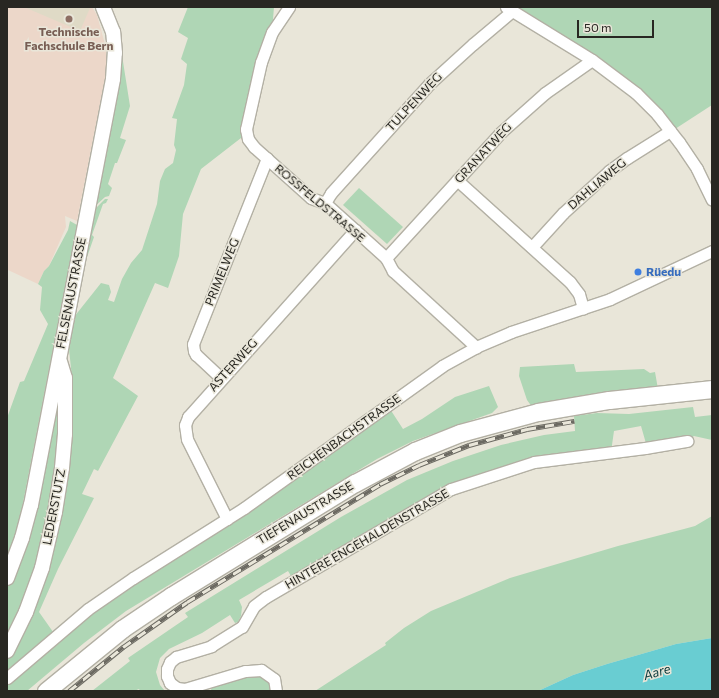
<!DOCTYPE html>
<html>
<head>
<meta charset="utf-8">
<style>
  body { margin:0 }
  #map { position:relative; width:719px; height:698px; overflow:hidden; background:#e9e6d9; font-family:Commissioner,sans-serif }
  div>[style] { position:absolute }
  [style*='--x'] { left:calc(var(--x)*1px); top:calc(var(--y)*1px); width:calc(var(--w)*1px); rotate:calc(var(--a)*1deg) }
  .commercial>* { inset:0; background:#ecd7c9 }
  .built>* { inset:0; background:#dfdac6 }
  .green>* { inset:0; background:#afd6b5 }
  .water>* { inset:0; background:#69cdd2 }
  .roads { filter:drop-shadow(1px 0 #b3b0a4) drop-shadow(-1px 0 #b3b0a4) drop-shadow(0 1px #b3b0a4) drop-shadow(0 -1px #b3b0a4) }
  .minor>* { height:11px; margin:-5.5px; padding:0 5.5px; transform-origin:5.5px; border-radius:5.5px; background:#fff }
  .tertiary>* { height:14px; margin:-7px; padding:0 7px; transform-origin:7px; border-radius:7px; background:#fff }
  .primary>* { height:17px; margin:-8.5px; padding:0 8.5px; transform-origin:8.5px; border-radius:8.5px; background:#fff }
  .rail>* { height:4.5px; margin-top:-2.25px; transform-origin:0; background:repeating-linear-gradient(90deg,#e9e6d9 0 9px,#6c6a62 0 18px); box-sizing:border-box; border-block:1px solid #6c6a62 }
  .dots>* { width:11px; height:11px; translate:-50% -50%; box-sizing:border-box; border:2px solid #e9e6d9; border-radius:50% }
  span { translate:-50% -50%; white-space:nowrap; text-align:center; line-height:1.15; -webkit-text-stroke:3px #e9e6d9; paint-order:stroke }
  .education-label { font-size:12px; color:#785e54; font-weight:700 }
  .street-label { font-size:12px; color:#282722 }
  .shop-label { font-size:12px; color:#366cbe; font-weight:700 }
  .left { translate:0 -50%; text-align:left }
  .water-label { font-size:13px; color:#093a3c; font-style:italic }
  .frame { position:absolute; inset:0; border:8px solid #282722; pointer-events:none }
  .scale { position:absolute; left:577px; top:20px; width:77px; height:18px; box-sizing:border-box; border:2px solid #282722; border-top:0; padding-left:5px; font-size:12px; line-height:14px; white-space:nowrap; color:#282722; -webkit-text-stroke:3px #e9e6d9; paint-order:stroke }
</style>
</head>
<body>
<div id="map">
  <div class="commercial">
    <div style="clip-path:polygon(7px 7px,92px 7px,97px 15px,106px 48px,107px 68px,77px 221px,65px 216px,66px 227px,49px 266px,44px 271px,38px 284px,8px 270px,7px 272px)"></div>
  </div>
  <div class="built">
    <div style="clip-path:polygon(24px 7px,89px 7px,90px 8px,80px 31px)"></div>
  </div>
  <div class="green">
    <div style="clip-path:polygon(188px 7px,274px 7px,273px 19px,274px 20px,254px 77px,241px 138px,201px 169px,183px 214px,179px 256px,168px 288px,155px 283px,113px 378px,138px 396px,98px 471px,94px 469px,82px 494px,94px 498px,58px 569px,39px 612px,58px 639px,128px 588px,270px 496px,390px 409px,403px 429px,422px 419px,455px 397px,489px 386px,498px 407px,492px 413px,413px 441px,377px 459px,126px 611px,84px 643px,27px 691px,7px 691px,7px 579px,59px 358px,66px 405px,72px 405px,72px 378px,69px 349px,70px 330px,74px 317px,101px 283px,109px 285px,111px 292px,108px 300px,114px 302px,122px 279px,131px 263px,142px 250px,157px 204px,160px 181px,165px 169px,173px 163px,176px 150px,174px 145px,177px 119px,172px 118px,184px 85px,187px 64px,181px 59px,188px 38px,178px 32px)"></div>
    <div style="clip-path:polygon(514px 7px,712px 7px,712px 105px,675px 129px)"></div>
    <div style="clip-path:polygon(121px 49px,130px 106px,120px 138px,126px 140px,117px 163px,115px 163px,108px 184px,112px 188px,109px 196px,105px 197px,92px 209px)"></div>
    <div style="clip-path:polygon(359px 188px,403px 227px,387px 244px,343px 205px)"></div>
    <div style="clip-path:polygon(105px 199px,108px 199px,106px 203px,103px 204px,92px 235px,94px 237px,85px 263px,92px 212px)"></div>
    <div style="clip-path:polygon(70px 221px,77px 225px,23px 503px,15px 537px,7px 557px,7px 418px,20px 382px,24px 381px,48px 324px,40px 310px,42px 287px,38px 284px,44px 271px,49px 266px,68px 230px)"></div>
    <div style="clip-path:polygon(574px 364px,576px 372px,644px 369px,650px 373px,655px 372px,658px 389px,538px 415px,527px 400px,519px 376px,520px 367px)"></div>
    <div style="clip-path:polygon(693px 407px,695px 417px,712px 415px,712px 440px,694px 436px,689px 439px,647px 447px,641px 426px,614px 431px,611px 452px,556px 459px,463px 485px,294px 581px,288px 571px,239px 600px,242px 607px,241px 616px,238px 622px,235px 623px,230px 615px,202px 633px,169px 649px,160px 658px,156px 672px,160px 685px,165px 691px,140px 691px,139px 689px,134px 691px,92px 691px,130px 661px,128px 658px,188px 617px,185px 613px,341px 517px,407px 480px,453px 461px,501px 445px,544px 435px,575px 431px,574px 416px,597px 413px,629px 414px)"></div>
    <div style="clip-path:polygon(712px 516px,712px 638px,676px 644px,607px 664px,573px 675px,538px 691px,315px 691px,386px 645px,385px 643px,404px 628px,431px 611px,510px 578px,618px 546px,684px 529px,695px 526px)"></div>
    <div style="clip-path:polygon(248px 674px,259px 674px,269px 682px,270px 691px,210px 691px,213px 687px)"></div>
  </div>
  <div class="water">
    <div style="clip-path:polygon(712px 638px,712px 691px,538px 691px,573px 675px,607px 664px,676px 644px)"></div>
  </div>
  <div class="roads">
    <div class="minor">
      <div style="--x:289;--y:7;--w:30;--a:124"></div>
      <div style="--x:272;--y:32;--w:32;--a:110"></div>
      <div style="--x:261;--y:62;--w:69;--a:102.6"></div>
      <div style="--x:246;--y:129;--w:10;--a:79"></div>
      <div style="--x:248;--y:139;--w:10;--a:53"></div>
      <div style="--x:254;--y:147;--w:76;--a:41.8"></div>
      <div style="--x:311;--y:198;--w:15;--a:20"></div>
      <div style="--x:325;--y:203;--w:82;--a:42"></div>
      <div style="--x:386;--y:258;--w:15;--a:62"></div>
      <div style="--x:393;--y:271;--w:113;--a:42.5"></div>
      <div style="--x:506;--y:7;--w:101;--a:31.6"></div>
      <div style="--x:592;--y:60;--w:55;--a:36.9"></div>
      <div style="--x:636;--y:93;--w:30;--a:45"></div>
      <div style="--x:657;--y:114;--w:36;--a:52"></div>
      <div style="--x:679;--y:142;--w:32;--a:56"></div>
      <div style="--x:697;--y:169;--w:34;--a:64"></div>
      <div style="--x:457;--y:180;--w:152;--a:42.1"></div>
      <div style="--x:570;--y:282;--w:15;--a:53"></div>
      <div style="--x:579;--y:294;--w:15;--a:74"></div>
      <div style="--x:325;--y:203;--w:12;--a:-59"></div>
      <div style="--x:331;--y:193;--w:147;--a:-48"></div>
      <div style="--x:429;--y:84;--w:59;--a:-42.3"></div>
      <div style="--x:473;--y:44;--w:51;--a:-40.2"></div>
      <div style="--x:532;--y:247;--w:46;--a:-47.6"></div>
      <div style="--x:563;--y:213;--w:62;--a:-42.4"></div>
      <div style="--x:609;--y:171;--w:22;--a:-36"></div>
      <div style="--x:627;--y:158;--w:51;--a:-32.1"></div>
      <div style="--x:386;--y:258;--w:169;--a:-47.6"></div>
      <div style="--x:500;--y:133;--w:60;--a:-41.6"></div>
      <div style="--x:545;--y:93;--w:57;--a:-35.1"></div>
      <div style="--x:221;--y:378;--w:34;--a:-137"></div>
      <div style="--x:196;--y:355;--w:4;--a:-117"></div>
      <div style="--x:194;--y:351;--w:7;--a:-98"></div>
      <div style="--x:193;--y:344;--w:200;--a:-68.3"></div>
      <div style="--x:227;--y:519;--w:89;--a:-116.6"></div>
      <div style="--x:187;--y:439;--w:14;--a:-98"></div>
      <div style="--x:185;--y:425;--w:9;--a:-69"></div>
      <div style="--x:188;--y:417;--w:251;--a:-48.2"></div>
      <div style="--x:7;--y:678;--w:106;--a:-40.4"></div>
      <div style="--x:88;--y:609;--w:55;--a:-34.6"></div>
      <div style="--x:133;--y:578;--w:131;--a:-32.2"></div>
      <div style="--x:244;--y:508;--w:244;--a:-35.6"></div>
      <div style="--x:442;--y:366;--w:39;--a:-29"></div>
      <div style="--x:476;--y:347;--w:38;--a:-23"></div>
      <div style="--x:511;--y:332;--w:104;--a:-18.4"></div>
      <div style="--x:610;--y:299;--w:113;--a:-25.2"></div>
      <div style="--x:276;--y:691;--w:12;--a:-99"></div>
      <div style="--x:274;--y:679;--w:16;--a:-145"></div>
      <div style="--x:261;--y:670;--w:16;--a:176"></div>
      <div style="--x:245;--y:671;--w:63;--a:163.3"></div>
      <div style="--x:185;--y:689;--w:8;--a:-173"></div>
      <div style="--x:177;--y:688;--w:9;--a:-144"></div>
      <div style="--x:170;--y:683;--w:8;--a:-113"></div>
      <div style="--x:167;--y:676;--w:7;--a:-90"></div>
      <div style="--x:167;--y:669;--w:8;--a:-67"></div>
      <div style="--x:170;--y:662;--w:8;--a:-40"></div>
      <div style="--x:176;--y:657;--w:37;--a:-17"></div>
      <div style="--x:211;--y:646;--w:36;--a:-32"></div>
      <div style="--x:242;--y:627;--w:24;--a:-60"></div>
      <div style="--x:254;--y:606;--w:15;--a:-37"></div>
      <div style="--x:266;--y:597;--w:214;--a:-30.3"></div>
      <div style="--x:451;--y:489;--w:87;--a:-18"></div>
      <div style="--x:534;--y:462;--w:112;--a:-7.2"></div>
      <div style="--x:645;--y:448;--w:43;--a:-9.5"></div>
    </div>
    <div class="tertiary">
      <div style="--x:7;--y:578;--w:43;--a:-69.4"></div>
      <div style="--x:22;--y:538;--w:34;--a:-75"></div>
      <div style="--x:31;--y:505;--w:434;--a:-79.1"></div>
      <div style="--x:113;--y:79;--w:26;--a:-86"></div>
      <div style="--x:115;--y:53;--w:21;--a:-95"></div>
      <div style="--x:113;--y:32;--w:27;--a:-112"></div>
      <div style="--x:7;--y:651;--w:43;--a:-64"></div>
      <div style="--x:26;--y:612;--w:47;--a:-70"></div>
      <div style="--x:42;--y:568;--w:57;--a:-76.9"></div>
      <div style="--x:55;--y:512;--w:45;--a:-81"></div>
      <div style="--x:62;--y:468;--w:34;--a:-85"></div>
      <div style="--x:65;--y:434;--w:56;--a:-90"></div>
      <div style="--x:65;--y:378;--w:17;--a:-107"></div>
    </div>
    <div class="primary">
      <div style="--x:46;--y:691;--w:98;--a:-39.2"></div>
      <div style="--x:122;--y:629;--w:59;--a:-34"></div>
      <div style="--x:171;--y:596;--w:216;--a:-31.6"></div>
      <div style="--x:355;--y:483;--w:68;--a:-28.1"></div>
      <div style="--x:415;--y:451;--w:48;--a:-21.8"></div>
      <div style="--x:460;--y:433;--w:81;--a:-15.1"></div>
      <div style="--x:538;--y:412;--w:72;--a:-9.6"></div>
      <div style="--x:609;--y:400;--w:104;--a:-6.1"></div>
    </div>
  </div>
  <div class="rail">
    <div style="--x:69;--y:691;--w:70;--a:-39.2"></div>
    <div style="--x:123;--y:647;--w:78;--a:-35.1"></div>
    <div style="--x:187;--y:602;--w:226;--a:-31.4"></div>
    <div style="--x:380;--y:484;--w:43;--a:-26"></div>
    <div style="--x:419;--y:465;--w:54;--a:-21.8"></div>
    <div style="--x:469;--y:445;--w:60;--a:-15.4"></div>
    <div style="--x:527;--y:429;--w:48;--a:-9.7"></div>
  </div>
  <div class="dots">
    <div style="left:69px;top:19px;background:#8d6e63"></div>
    <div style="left:638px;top:272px;background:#3f7fe0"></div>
  </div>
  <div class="education-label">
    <span style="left:69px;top:39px">Technische<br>Fachschule Bern</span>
  </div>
  <div class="street-label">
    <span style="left:414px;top:102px;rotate:-47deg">TULPENWEG</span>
    <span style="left:483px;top:153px;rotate:-47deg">GRANATWEG</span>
    <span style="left:597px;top:184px;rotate:-40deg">DAHLIAWEG</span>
    <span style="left:320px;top:203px;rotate:40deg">ROSSFELDSTRASSE</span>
    <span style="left:222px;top:272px;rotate:-68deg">PRIMELWEG</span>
    <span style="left:71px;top:293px;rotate:-79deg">FELSENAUSTRASSE</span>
    <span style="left:233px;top:365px;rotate:-48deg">ASTERWEG</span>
    <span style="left:344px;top:437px;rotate:-36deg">REICHENBACHSTRASSE</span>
    <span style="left:54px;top:507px;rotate:-79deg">LEDERSTUTZ</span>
    <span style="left:305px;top:513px;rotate:-31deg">TIEFENAUSTRASSE</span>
    <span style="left:367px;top:539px;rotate:-30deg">HINTERE ENGEHALDENSTRASSE</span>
  </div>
  <div class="shop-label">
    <span class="left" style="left:646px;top:272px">Rüedu</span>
  </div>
  <div class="water-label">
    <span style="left:657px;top:672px;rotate:-16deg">Aare</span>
  </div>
  <div class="frame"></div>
  <div class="scale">50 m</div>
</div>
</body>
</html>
